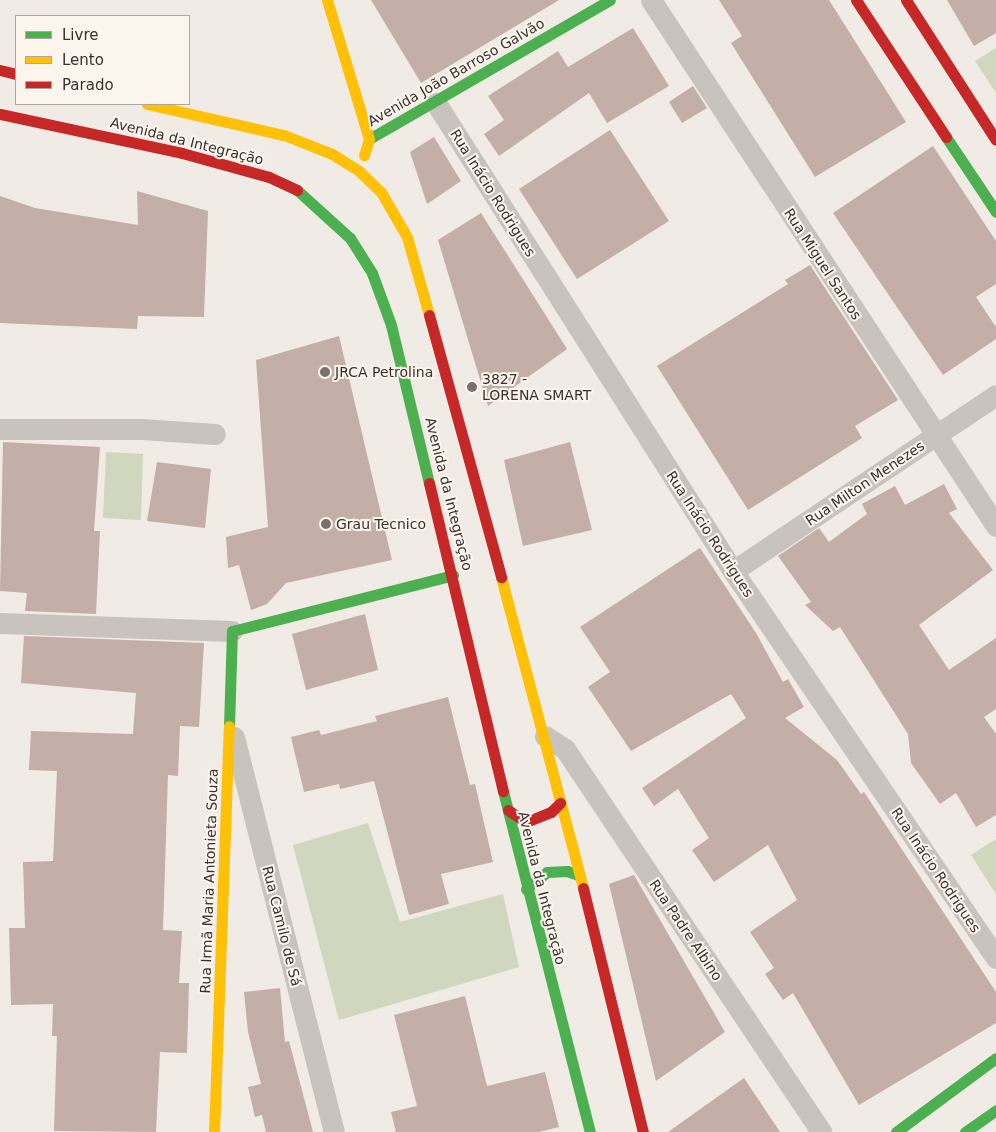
<!DOCTYPE html>
<html>
<head>
<meta charset="utf-8">
<style>
  body { margin:0 }
  #map { position:relative; width:996px; height:1132px; overflow:hidden; background:#f0ebe5; font-family:"DejaVu Sans",sans-serif }
  div>[style] { position:absolute }
  [style*='--x'] { left:calc(var(--x)*1px); top:calc(var(--y)*1px); width:calc(var(--w)*1px); rotate:calc(var(--a)*1deg) }
  .green>* { inset:0; background:#d1d6bf }
  .building>* { inset:0; background:#c3afa7 }
  .street>* { height:21px; margin:-10.5px; padding:0 10.5px; transform-origin:10.5px; border-radius:10.5px; background:#c9c3be }
  .fast>* { height:11px; margin:-5.5px; padding:0 5.5px; transform-origin:5.5px; border-radius:5.5px; background:#4caf50 }
  .slow>* { height:11px; margin:-5.5px; padding:0 5.5px; transform-origin:5.5px; border-radius:5.5px; background:#ffc107 }
  .jam>* { height:11px; margin:-5.5px; padding:0 5.5px; transform-origin:5.5px; border-radius:5.5px; background:#c62828 }
  .dots>* { width:14px; height:14px; translate:-50% -50%; box-sizing:border-box; border:2px solid #fbf5ee; border-radius:50% }
  span { translate:-50% -50%; white-space:nowrap; text-align:center; line-height:1.15; -webkit-text-stroke:4px #fbf5ee; paint-order:stroke }
  .street-label { font-size:14px; color:#3b302b }
  .poi-label { font-size:14px; color:#3b302b }
  .left { translate:0 -50%; text-align:left }
  .legend { position:absolute; left:15px; top:15px; width:175px; height:90px; box-sizing:border-box; background:#fbf5ee; border:1px solid #aea6a0; margin:0; padding:6px 9px; list-style:none; font-size:15px; color:#3b302b }
  .legend li { display:flex; align-items:center; gap:10px; height:25px }
  .legend b { width:25px; border:1px solid #aea6a0 }
</style>
</head>
<body>
<div id="map">
  <div class="green">
    <div style="clip-path:polygon(996px 48px,996px 93px,975px 61px)"></div>
    <div style="clip-path:polygon(106px 452px,143px 454px,141px 520px,103px 518px)"></div>
    <div style="clip-path:polygon(368px 823px,400px 922px,503px 894px,519px 967px,339px 1020px,293px 845px)"></div>
    <div style="clip-path:polygon(996px 839px,996px 894px,971px 855px)"></div>
  </div>
  <div class="building">
    <div style="clip-path:polygon(371px 0,559px 0,421px 83px)"></div>
    <div style="clip-path:polygon(719px 0,829px 0,906px 122px,815px 177px,731px 43px,742px 36px)"></div>
    <div style="clip-path:polygon(947px 0,996px 0,996px 33px,974px 46px)"></div>
    <div style="clip-path:polygon(633px 28px,669px 86px,607px 123px,589px 93px,499px 156px,484px 134px,504px 120px,488px 96px,558px 51px,568px 67px)"></div>
    <div style="clip-path:polygon(693px 86px,707px 108px,682px 123px,669px 102px)"></div>
    <div style="clip-path:polygon(610px 130px,669px 221px,577px 279px,519px 189px)"></div>
    <div style="clip-path:polygon(434px 137px,461px 181px,427px 204px,410px 152px)"></div>
    <div style="clip-path:polygon(933px 146px,996px 241px,996px 284px,976px 297px,996px 327px,996px 339px,943px 375px,833px 213px)"></div>
    <div style="clip-path:polygon(137px 191px,208px 211px,204px 317px,138px 316px,137px 329px,0 323px,0 196px,35px 208px,138px 225px)"></div>
    <div style="clip-path:polygon(481px 213px,567px 349px,488px 406px,438px 240px)"></div>
    <div style="clip-path:polygon(810px 265px,898px 400px,855px 426px,862px 438px,748px 510px,657px 366px,788px 284px,785px 280px)"></div>
    <div style="clip-path:polygon(339px 336px,392px 560px,286px 583px,267px 604px,251px 610px,239px 565px,228px 568px,226px 537px,268px 527px,256px 360px)"></div>
    <div style="clip-path:polygon(3px 442px,100px 447px,94px 531px,100px 531px,96px 614px,25px 611px,27px 593px,0 591px)"></div>
    <div style="clip-path:polygon(570px 442px,592px 530px,523px 546px,504px 460px)"></div>
    <div style="clip-path:polygon(157px 462px,211px 469px,205px 528px,147px 521px)"></div>
    <div style="clip-path:polygon(944px 484px,957px 509px,949px 513px,993px 570px,919px 625px,949px 670px,996px 638px,996px 709px,984px 717px,996px 734px,996px 815px,976px 827px,956px 793px,940px 804px,911px 763px,908px 734px,840px 627px,833px 631px,805px 605px,811px 602px,778px 556px,819px 528px,829px 542px,867px 514px,862px 504px,895px 486px,905px 505px)"></div>
    <div style="clip-path:polygon(700px 548px,756px 633px,783px 682px,788px 679px,804px 707px,785px 718px,837px 760px,861px 794px,864px 792px,996px 992px,996px 1023px,859px 1105px,793px 993px,783px 1000px,765px 974px,774px 968px,750px 932px,797px 900px,768px 845px,714px 882px,692px 850px,709px 838px,678px 789px,654px 806px,642px 788px,746px 718px,731px 694px,631px 751px,588px 687px,610px 672px,580px 627px)"></div>
    <div style="clip-path:polygon(365px 614px,378px 670px,306px 690px,292px 634px)"></div>
    <div style="clip-path:polygon(24px 636px,204px 643px,199px 727px,180px 726px,178px 776px,168px 775px,163px 930px,182px 931px,179px 983px,189px 983px,187px 1053px,160px 1052px,156px 1132px,54px 1131px,57px 1036px,52px 1036px,53px 1004px,11px 1005px,9px 928px,25px 928px,23px 862px,53px 861px,57px 771px,29px 770px,31px 731px,133px 734px,136px 693px,21px 683px)"></div>
    <div style="clip-path:polygon(448px 697px,470px 785px,475px 784px,493px 862px,441px 874px,449px 904px,409px 915px,374px 781px,340px 789px,339px 784px,304px 792px,291px 737px,319px 730px,321px 735px,377px 721px,375px 716px)"></div>
    <div style="clip-path:polygon(634px 875px,725px 1032px,656px 1081px,609px 884px)"></div>
    <div style="clip-path:polygon(280px 988px,285px 1042px,289px 1041px,313px 1132px,266px 1132px,262px 1115px,255px 1117px,248px 1087px,261px 1084px,248px 1032px,244px 992px)"></div>
    <div style="clip-path:polygon(465px 996px,487px 1086px,545px 1072px,559px 1127px,539px 1132px,396px 1132px,391px 1112px,417px 1106px,394px 1015px)"></div>
    <div style="clip-path:polygon(744px 1078px,780px 1132px,668px 1132px)"></div>
  </div>
  <div class="street">
    <div style="--x:651;--y:0;--w:629;--a:56.74"></div>
    <div style="--x:436;--y:103;--w:554;--a:57.6"></div>
    <div style="--x:733;--y:571;--w:468;--a:55.8"></div>
    <div style="--x:0;--y:429;--w:141;--a:0"></div>
    <div style="--x:141;--y:429;--w:74;--a:3.9"></div>
    <div style="--x:733;--y:571;--w:316;--a:-33.8"></div>
    <div style="--x:0;--y:623;--w:232;--a:2"></div>
    <div style="--x:545;--y:736;--w:24;--a:33"></div>
    <div style="--x:565;--y:749;--w:461;--a:56.2"></div>
    <div style="--x:234;--y:737;--w:407;--a:75.8"></div>
  </div>
  <div class="fast">
    <div style="--x:946;--y:137;--w:90;--a:56.3"></div>
    <div style="--x:369;--y:139;--w:278;--a:-30"></div>
    <div style="--x:297;--y:190;--w:72;--a:42.2"></div>
    <div style="--x:350;--y:238;--w:41;--a:57.8"></div>
    <div style="--x:372;--y:273;--w:55;--a:69.9"></div>
    <div style="--x:391;--y:325;--w:163;--a:76.5"></div>
    <div style="--x:229;--y:726;--w:95;--a:-88.2"></div>
    <div style="--x:232;--y:631;--w:228;--a:-14.2"></div>
    <div style="--x:503;--y:791;--w:352;--a:75.7"></div>
    <div style="--x:526;--y:889;--w:27;--a:-39"></div>
    <div style="--x:547;--y:872;--w:20;--a:-3"></div>
    <div style="--x:567;--y:871;--w:12;--a:20"></div>
    <div style="--x:896;--y:1132;--w:124;--a:-36.5"></div>
    <div style="--x:965;--y:1132;--w:38;--a:-35"></div>
  </div>
  <div class="slow">
    <div style="--x:327;--y:0;--w:145;--a:73.2"></div>
    <div style="--x:369;--y:139;--w:17;--a:107"></div>
    <div style="--x:147;--y:104;--w:140;--a:12.8"></div>
    <div style="--x:284;--y:135;--w:52;--a:21.6"></div>
    <div style="--x:332;--y:154;--w:32;--a:32"></div>
    <div style="--x:359;--y:171;--w:30;--a:44"></div>
    <div style="--x:381;--y:192;--w:52;--a:60"></div>
    <div style="--x:407;--y:237;--w:81;--a:74.2"></div>
    <div style="--x:501;--y:577;--w:322;--a:75.2"></div>
    <div style="--x:214;--y:1132;--w:406;--a:-87.9"></div>
  </div>
  <div class="jam">
    <div style="--x:856;--y:0;--w:164;--a:56.7"></div>
    <div style="--x:906;--y:0;--w:166;--a:57.3"></div>
    <div style="--x:0;--y:70;--w:16;--a:14"></div>
    <div style="--x:0;--y:114;--w:186;--a:12.1"></div>
    <div style="--x:182;--y:153;--w:90;--a:15.4"></div>
    <div style="--x:269;--y:177;--w:31;--a:25"></div>
    <div style="--x:429;--y:315;--w:272;--a:74.6"></div>
    <div style="--x:429;--y:483;--w:317;--a:76.5"></div>
    <div style="--x:508;--y:810;--w:22;--a:34"></div>
    <div style="--x:526;--y:822;--w:27;--a:-22"></div>
    <div style="--x:551;--y:812;--w:13;--a:-45"></div>
    <div style="--x:583;--y:888;--w:251;--a:76.2"></div>
  </div>
  <div class="dots">
    <div style="left:325px;top:372px;background:#7a716c"></div>
    <div style="left:472px;top:387px;background:#7a716c"></div>
    <div style="left:326px;top:524px;background:#7a716c"></div>
  </div>
  <div class="street-label">
    <span style="left:456px;top:72px;rotate:-30deg">Avenida João Barroso Galvão</span>
    <span style="left:187px;top:141px;rotate:14deg">Avenida da Integração</span>
    <span style="left:493px;top:193px;rotate:58deg">Rua Inácio Rodrigues</span>
    <span style="left:823px;top:264px;rotate:57deg">Rua Miguel Santos</span>
    <span style="left:865px;top:483px;rotate:-34deg">Rua Milton Menezes</span>
    <span style="left:449px;top:494px;rotate:76deg">Avenida da Integração</span>
    <span style="left:710px;top:534px;rotate:57deg">Rua Inácio Rodrigues</span>
    <span style="left:936px;top:870px;rotate:56deg">Rua Inácio Rodrigues</span>
    <span style="left:209px;top:881px;rotate:-88deg">Rua Irmã Maria Antonieta Souza</span>
    <span style="left:542px;top:888px;rotate:76deg">Avenida da Integração</span>
    <span style="left:282px;top:926px;rotate:76deg">Rua Camilo de Sá</span>
    <span style="left:686px;top:930px;rotate:56deg">Rua Padre Albino</span>
  </div>
  <div class="poi-label">
    <span class="left" style="left:335px;top:372px">JRCA Petrolina</span>
    <span class="left" style="left:482px;top:387px">3827 -<br>LORENA SMART</span>
    <span class="left" style="left:336px;top:524px">Grau Tecnico</span>
  </div>
  <ul class="legend">
  <li><b style="height:6px;background:#4caf50"></b>Livre</li>
  <li><b style="height:6px;background:#ffc107"></b>Lento</li>
  <li><b style="height:6px;background:#c62828"></b>Parado</li>
  </ul>
</div>
</body>
</html>
